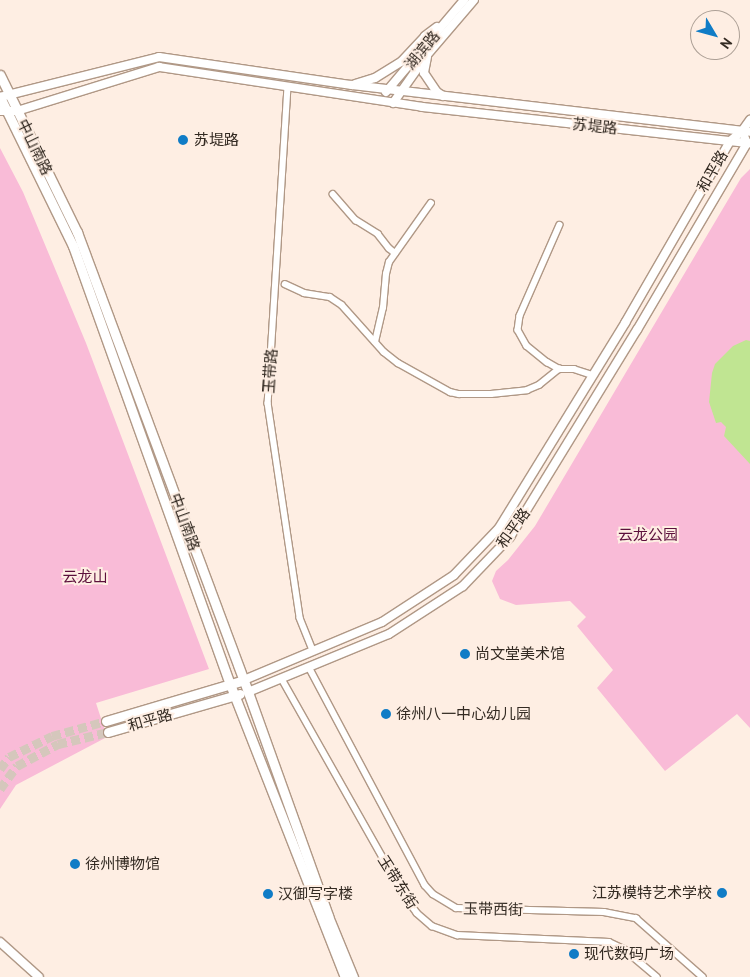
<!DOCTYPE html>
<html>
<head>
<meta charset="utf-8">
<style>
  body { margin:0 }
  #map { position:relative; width:750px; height:977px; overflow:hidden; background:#feeee3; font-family:"PT Sans","Noto Sans SC",sans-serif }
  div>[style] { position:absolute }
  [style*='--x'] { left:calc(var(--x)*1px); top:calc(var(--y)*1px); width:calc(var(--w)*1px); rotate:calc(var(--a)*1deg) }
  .green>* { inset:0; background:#f9bbd7 }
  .water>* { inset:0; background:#c0e592 }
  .primary-tunnel>* { height:9px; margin-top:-4.5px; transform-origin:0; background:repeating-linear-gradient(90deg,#d5c7bc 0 9px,transparent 0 13.5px) }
  .roads { filter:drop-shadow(1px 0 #b09886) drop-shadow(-1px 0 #b09886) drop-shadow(0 1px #b09886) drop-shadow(0 -1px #b09886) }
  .street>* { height:5.5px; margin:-2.75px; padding:0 2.75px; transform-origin:2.75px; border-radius:2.75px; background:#fff }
  .secondary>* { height:8px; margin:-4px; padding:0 4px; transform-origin:4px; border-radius:4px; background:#fff }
  .primary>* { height:9px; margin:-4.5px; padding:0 4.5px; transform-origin:4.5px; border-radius:4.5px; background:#fff }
  .dots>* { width:14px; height:14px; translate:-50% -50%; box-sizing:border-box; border:2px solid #feeee3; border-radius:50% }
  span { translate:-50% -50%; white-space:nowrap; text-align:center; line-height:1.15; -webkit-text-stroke:4px #feeee3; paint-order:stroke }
  .street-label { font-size:15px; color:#332a22 }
  .poi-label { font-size:15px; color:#332a22 }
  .left { translate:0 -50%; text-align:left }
  .right { translate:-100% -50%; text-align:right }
  .park-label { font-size:15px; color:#5c103c }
  .north { position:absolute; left:690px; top:10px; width:50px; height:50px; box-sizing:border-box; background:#feeee3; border:1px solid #ada096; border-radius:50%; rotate:127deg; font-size:14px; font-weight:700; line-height:20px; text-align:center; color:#332a22 }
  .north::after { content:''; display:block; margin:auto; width:18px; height:22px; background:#107cc6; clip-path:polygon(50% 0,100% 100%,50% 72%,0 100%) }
</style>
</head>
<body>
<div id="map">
  <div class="green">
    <div style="clip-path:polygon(0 148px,23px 192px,86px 343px,209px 669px,96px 703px,107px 737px,16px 785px,0 809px)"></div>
    <div style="clip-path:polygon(750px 169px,750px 728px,737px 714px,665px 771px,597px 688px,613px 670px,577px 626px,586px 617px,570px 601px,516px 605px,500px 599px,492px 581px,496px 571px,508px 560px,535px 526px,741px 178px)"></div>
  </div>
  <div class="water">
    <div style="clip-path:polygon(746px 340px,750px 341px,750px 464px,724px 436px,726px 427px,721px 422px,716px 423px,709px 402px,712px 373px,715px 364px,733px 346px)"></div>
  </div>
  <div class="primary-tunnel">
    <div style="--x:0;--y:769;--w:15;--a:-53"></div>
    <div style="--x:9;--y:757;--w:48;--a:-26"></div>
    <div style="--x:52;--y:736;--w:56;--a:-15.5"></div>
    <div style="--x:0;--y:789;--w:29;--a:-54"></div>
    <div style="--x:17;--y:766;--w:47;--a:-28.2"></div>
    <div style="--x:58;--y:744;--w:51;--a:-13.5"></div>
  </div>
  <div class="roads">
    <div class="street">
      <div style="--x:288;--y:87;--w:317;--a:93.6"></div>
      <div style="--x:268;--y:403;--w:217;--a:81.5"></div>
      <div style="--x:300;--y:618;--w:35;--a:68"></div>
      <div style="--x:333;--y:194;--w:35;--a:49"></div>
      <div style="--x:356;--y:220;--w:26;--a:32"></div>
      <div style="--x:378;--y:234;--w:18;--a:52"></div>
      <div style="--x:389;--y:248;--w:8;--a:40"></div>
      <div style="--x:560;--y:225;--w:99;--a:113.7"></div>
      <div style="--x:520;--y:316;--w:14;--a:98"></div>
      <div style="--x:518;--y:330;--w:18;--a:61"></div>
      <div style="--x:527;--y:346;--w:26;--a:39"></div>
      <div style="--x:547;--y:362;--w:14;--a:30"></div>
      <div style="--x:559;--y:369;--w:15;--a:0"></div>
      <div style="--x:574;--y:369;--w:20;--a:18"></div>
      <div style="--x:285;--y:284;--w:21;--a:25"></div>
      <div style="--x:304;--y:293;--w:26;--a:9"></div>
      <div style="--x:330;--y:297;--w:14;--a:34"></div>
      <div style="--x:342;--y:305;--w:63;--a:48.2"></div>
      <div style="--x:384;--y:352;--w:18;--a:38"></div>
      <div style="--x:398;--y:363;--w:60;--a:29.1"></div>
      <div style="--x:450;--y:392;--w:9;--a:13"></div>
      <div style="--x:459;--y:394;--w:32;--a:0"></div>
      <div style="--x:491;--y:394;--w:36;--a:-6"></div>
      <div style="--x:527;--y:390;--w:13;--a:-23"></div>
      <div style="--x:539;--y:385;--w:26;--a:-39"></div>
      <div style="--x:375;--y:342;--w:35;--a:-77"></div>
      <div style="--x:383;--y:308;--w:34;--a:-85"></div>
      <div style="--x:386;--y:274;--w:12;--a:-76"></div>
      <div style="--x:389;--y:262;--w:72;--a:-54.6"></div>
      <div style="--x:309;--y:667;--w:247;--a:62"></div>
      <div style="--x:425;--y:885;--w:12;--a:48"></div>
      <div style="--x:433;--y:894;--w:27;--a:31"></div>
      <div style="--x:456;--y:908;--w:148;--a:1.5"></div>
      <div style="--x:604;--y:912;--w:33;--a:11"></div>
      <div style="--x:636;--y:918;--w:89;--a:41.4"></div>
      <div style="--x:282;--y:679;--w:248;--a:60.5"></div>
      <div style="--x:404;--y:895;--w:22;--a:54"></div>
      <div style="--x:417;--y:913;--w:20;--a:41"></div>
      <div style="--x:432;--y:926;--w:27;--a:20"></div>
      <div style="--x:457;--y:935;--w:152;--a:2.6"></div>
      <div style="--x:609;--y:942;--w:17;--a:25"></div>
      <div style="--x:624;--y:949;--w:43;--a:40.3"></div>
    </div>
    <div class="secondary">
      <div style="--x:427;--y:57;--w:16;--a:101"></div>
      <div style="--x:424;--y:73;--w:23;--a:56"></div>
      <div style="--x:437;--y:92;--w:7;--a:34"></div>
      <div style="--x:355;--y:84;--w:21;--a:-17"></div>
      <div style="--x:375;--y:78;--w:32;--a:-32"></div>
      <div style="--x:402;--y:61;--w:34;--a:-47"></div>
      <div style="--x:425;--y:36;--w:15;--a:-37"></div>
      <div style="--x:386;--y:92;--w:121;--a:-49.7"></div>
      <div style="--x:0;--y:97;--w:164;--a:-14.1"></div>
      <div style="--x:159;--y:57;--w:195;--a:8.3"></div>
      <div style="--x:352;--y:85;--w:401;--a:6.7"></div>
      <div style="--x:393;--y:103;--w:59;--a:-54.7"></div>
      <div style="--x:427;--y:55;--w:72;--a:-49.5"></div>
      <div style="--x:0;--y:111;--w:17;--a:0"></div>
      <div style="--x:17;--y:111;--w:149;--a:-17.2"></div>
      <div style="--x:159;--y:67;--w:266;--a:8.6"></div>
      <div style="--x:422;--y:107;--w:330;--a:6.3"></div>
      <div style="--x:244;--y:680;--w:150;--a:-22.8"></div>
      <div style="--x:382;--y:622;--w:86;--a:-33.1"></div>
      <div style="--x:454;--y:575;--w:65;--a:-46.2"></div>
      <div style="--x:499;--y:528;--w:241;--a:-58.4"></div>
      <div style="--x:625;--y:323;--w:210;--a:-60"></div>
      <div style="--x:730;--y:141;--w:16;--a:-40"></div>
      <div style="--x:742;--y:131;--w:14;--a:-54"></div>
      <div style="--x:248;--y:692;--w:152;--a:-22.4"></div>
      <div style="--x:389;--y:634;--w:88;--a:-33"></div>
      <div style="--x:463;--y:586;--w:68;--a:-46.2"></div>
      <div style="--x:510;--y:537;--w:243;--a:-58.5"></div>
      <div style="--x:637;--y:330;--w:217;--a:-59.5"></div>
      <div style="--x:747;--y:143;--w:13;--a:-113"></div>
      <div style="--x:0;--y:942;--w:52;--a:41.9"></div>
    </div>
    <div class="primary">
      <div style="--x:0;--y:75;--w:175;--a:63.9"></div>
      <div style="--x:77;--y:232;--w:491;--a:69.6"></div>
      <div style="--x:248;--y:692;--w:238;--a:70.3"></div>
      <div style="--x:328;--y:916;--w:66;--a:67.7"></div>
      <div style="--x:0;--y:97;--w:166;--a:63.9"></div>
      <div style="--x:73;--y:246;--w:465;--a:70.3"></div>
      <div style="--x:230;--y:684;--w:315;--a:68.6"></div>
      <div style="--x:106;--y:721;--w:144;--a:-16.5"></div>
      <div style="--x:108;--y:732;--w:137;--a:-16.1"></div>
    </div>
  </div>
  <div class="dots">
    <div style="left:183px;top:140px;background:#107cc6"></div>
    <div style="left:465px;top:654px;background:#107cc6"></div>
    <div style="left:386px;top:714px;background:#107cc6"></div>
    <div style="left:75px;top:864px;background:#107cc6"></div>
    <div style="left:722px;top:893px;background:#107cc6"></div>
    <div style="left:268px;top:894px;background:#107cc6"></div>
    <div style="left:574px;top:954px;background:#107cc6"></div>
  </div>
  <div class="street-label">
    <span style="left:422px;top:50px;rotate:-50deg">湖滨路</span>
    <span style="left:595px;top:126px;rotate:6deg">苏堤路</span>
    <span style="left:35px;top:147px;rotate:64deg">中山南路</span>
    <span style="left:712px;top:171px;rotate:-60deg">和平路</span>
    <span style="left:270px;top:371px;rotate:-86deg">玉带路</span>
    <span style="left:185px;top:522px;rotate:70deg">中山南路</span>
    <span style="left:513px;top:528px;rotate:-54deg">和平路</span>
    <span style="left:150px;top:720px;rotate:-16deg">和平路</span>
    <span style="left:398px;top:882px;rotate:58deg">玉带东街</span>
    <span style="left:493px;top:909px;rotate:1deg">玉带西街</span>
  </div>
  <div class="poi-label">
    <span class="left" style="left:194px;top:140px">苏堤路</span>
    <span class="left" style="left:475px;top:654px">尚文堂美术馆</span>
    <span class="left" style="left:396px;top:714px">徐州八一中心幼儿园</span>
    <span class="left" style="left:85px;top:864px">徐州博物馆</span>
    <span class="right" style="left:712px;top:893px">江苏模特艺术学校</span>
    <span class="left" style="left:278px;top:894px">汉御写字楼</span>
    <span class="left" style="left:584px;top:954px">现代数码广场</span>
  </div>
  <div class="park-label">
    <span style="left:648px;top:535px">云龙公园</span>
    <span style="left:85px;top:577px">云龙山</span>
  </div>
  <div class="north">N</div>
</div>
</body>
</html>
